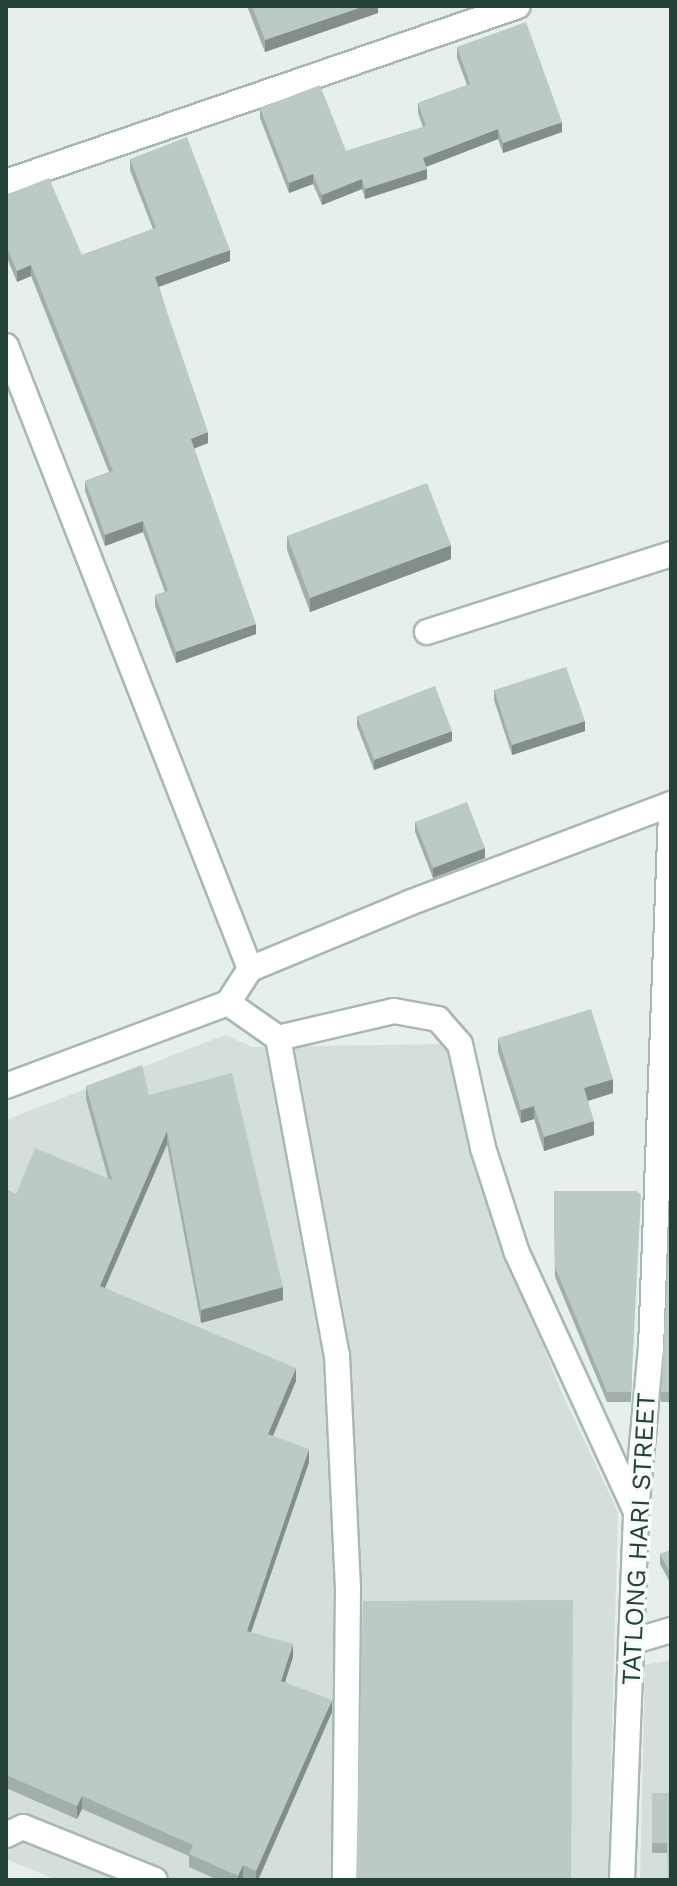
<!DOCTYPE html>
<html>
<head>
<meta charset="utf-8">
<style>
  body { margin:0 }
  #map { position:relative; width:677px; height:1886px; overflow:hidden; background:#e6efeb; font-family:"Work Sans",sans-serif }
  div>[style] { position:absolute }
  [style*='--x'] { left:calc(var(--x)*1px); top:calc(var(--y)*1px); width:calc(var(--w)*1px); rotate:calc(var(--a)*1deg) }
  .built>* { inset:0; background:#d4dfda }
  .roads { filter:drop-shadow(2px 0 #a8b8b2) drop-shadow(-2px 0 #a8b8b2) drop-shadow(0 2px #a8b8b2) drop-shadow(0 -2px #a8b8b2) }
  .minor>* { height:24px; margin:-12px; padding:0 12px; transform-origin:12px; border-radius:12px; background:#fff }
  .wall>* { inset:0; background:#a1aea9 }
  .shaded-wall>* { inset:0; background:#838d89 }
  .building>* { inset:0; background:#bbcac4 }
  span { translate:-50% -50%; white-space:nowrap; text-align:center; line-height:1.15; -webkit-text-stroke:7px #f7fbf9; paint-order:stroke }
  .street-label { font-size:26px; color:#24423a }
  .frame { position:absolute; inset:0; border:8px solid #24423a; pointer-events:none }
</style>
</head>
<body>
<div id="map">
  <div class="built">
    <div style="clip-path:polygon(225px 1035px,252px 1047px,446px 1044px,472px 1161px,560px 1389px,618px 1512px,608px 1880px,57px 1880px,6px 1859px,6px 1120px)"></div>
    <div style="clip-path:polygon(671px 1660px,671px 1880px,640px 1880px,645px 1665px)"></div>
  </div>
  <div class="roads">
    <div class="minor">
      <div style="--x:6;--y:182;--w:541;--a:-18.97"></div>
      <div style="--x:6;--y:346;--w:669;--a:68.61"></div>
      <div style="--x:250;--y:969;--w:40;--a:122.9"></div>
      <div style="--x:228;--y:1003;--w:237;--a:159.5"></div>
      <div style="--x:427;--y:632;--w:256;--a:-17.7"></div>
      <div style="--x:250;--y:969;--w:172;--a:-22.5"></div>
      <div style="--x:409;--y:903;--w:280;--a:-20.7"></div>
      <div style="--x:228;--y:1003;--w:61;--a:35"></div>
      <div style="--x:278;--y:1038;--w:322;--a:79.5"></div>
      <div style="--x:337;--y:1355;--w:234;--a:87.3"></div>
      <div style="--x:348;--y:1589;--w:291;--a:90.6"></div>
      <div style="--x:278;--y:1038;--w:119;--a:-13.1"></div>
      <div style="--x:394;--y:1011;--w:45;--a:10.3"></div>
      <div style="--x:438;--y:1019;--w:33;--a:49"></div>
      <div style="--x:460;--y:1044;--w:107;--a:77.5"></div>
      <div style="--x:483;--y:1148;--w:110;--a:72.1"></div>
      <div style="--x:517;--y:1253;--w:283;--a:65.3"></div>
      <div style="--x:631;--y:1642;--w:42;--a:-16.7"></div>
      <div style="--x:6;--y:1835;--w:19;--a:-25"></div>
      <div style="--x:23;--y:1827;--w:142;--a:21.9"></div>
      <div style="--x:622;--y:1880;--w:368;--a:-87.8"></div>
      <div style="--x:636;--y:1512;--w:165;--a:-84.8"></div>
      <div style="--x:651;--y:1348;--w:534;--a:-87.86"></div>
    </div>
  </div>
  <div class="wall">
    <div style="clip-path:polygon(247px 6px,378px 6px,378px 13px,265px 52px)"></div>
    <div style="clip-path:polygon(457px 47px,562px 132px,503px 153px,498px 139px,426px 167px,427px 179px,365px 199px,362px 189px,322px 205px,313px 184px,289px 193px,260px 118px,260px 108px,346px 151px,423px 127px,418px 113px,418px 103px,467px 85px,457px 58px)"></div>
    <div style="clip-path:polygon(130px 159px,230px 261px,159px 287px,208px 443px,194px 448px,256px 634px,176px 663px,155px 606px,155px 595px,165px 592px,143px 532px,105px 546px,85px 491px,85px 481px,109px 472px,31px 276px,17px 282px,6px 256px,6px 195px,82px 255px,153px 229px,130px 170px)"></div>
    <div style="clip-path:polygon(287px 536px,451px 559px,310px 612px,287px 550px)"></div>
    <div style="clip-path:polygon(494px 690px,585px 731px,512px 755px,494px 700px)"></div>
    <div style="clip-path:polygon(357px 716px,452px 741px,374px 770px,357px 726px)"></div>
    <div style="clip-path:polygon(415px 822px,485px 858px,433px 878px,415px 832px)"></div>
    <div style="clip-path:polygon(498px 1038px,613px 1093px,588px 1101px,594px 1135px,544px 1151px,534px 1119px,521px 1123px,498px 1052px)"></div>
    <div style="clip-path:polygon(86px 1086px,149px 1095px,283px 1300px,201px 1323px,167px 1144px,105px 1288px,296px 1381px,273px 1436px,309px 1462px,251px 1632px,293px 1657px,285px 1682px,332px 1712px,258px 1880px,247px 1880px,243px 1878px,242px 1880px,218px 1880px,189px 1867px,189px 1856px,82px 1809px,77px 1819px,6px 1788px,6px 1190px,16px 1194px,108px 1178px,86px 1099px)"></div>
    <div style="clip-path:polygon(554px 1191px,637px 1191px,631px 1402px,607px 1402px,555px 1277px)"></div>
    <div style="clip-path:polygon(671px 1202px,671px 1402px,661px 1402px,661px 1392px)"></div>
    <div style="clip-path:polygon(671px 1550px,671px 1584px,660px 1564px,660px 1554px)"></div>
    <div style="clip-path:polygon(652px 1793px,671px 1793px,667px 1853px,652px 1853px)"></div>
  </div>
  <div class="shaded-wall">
    <div style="clip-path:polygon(365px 6px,378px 6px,378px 13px,265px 52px,265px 40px)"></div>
    <div style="clip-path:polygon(562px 122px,562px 132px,503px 153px,503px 143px)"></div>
    <div style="clip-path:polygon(498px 129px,498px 139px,423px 168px,423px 158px)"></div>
    <div style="clip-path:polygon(427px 169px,427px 179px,365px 199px,365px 189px)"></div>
    <div style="clip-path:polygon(313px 174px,313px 184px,289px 193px,289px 183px)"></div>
    <div style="clip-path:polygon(362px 179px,362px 189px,322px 205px,322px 195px)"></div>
    <div style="clip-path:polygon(230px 250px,230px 261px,155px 288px,155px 277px)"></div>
    <div style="clip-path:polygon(31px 265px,31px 276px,17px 282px,17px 271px)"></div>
    <div style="clip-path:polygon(208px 432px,208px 443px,191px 450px,191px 439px)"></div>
    <div style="clip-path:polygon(143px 521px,143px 532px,105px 546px,105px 535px)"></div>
    <div style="clip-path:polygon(451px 545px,451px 559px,310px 612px,310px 598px)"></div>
    <div style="clip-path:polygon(256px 624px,256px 634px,176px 663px,176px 652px)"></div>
    <div style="clip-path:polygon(585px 721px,585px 731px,512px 755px,512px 745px)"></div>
    <div style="clip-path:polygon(452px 731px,452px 741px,374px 770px,374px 760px)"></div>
    <div style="clip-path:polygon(485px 848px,485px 858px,433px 878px,433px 868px)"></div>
    <div style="clip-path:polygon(613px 1079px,613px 1093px,584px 1102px,584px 1088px)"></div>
    <div style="clip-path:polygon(534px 1106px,534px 1119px,521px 1123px,521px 1110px)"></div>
    <div style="clip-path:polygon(594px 1121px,594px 1135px,544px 1151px,544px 1137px)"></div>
    <div style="clip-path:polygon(167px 1131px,167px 1144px,100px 1299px,100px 1286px)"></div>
    <div style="clip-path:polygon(283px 1287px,283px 1300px,201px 1323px,201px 1310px)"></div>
    <div style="clip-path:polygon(296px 1368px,296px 1381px,268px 1447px,268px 1434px)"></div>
    <div style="clip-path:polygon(309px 1449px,309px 1462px,247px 1644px,247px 1631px)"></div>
    <div style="clip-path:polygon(293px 1644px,293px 1657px,281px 1694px,281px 1681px)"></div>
    <div style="clip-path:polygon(332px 1700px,332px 1712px,258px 1880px,256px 1880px,256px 1871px)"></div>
    <div style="clip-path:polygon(82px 1796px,82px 1809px,77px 1819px,77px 1806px)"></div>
    <div style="clip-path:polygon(243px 1865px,243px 1878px,242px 1880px,238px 1880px,238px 1876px)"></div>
  </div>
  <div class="building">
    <div style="clip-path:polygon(252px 6px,365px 6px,265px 40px)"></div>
    <div style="clip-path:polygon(526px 22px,562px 122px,503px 143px,498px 129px,423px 158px,427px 169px,365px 189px,362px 179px,322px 195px,313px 174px,289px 183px,260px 108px,320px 85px,346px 151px,426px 126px,418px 103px,470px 84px,457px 47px)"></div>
    <div style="clip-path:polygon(187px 137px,230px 250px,155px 277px,208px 432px,191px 439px,256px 624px,176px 652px,155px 595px,168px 591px,143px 521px,105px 535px,85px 481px,113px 471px,31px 265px,17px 271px,6px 245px,6px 195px,49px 178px,82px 255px,156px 228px,130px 159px)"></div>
    <div style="clip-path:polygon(427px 483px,451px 545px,310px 598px,287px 536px)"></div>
    <div style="clip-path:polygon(566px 667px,585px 721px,512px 745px,494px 690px)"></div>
    <div style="clip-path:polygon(435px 686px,452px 731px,374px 760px,357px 716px)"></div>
    <div style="clip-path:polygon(467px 802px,485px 848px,433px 868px,415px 822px)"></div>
    <div style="clip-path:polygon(591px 1009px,613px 1079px,584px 1088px,594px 1121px,544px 1137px,534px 1106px,521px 1110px,498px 1038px)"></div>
    <div style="clip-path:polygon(142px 1065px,149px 1095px,232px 1073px,283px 1287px,201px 1310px,167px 1131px,100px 1286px,296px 1368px,268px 1434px,309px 1449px,247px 1631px,293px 1644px,281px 1681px,332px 1700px,256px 1871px,243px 1865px,238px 1876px,189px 1854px,193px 1845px,82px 1796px,77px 1806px,6px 1775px,6px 1190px,16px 1194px,35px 1148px,112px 1180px,86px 1086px)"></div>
    <div style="clip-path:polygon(554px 1191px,637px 1191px,641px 1195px,631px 1392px,607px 1392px,555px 1267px)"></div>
    <div style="clip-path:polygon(671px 1202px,671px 1392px,661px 1392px)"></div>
    <div style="clip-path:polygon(671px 1550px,671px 1574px,660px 1554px)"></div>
    <div style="clip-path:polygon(573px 1600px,571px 1880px,356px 1880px,363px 1601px)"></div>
    <div style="clip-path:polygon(652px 1793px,671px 1793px,671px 1880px,668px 1880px,667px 1843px,652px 1843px)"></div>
  </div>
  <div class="street-label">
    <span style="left:639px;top:1539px;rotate:-87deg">TATLONG HARI STREET</span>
  </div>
  <div class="frame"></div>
</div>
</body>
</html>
